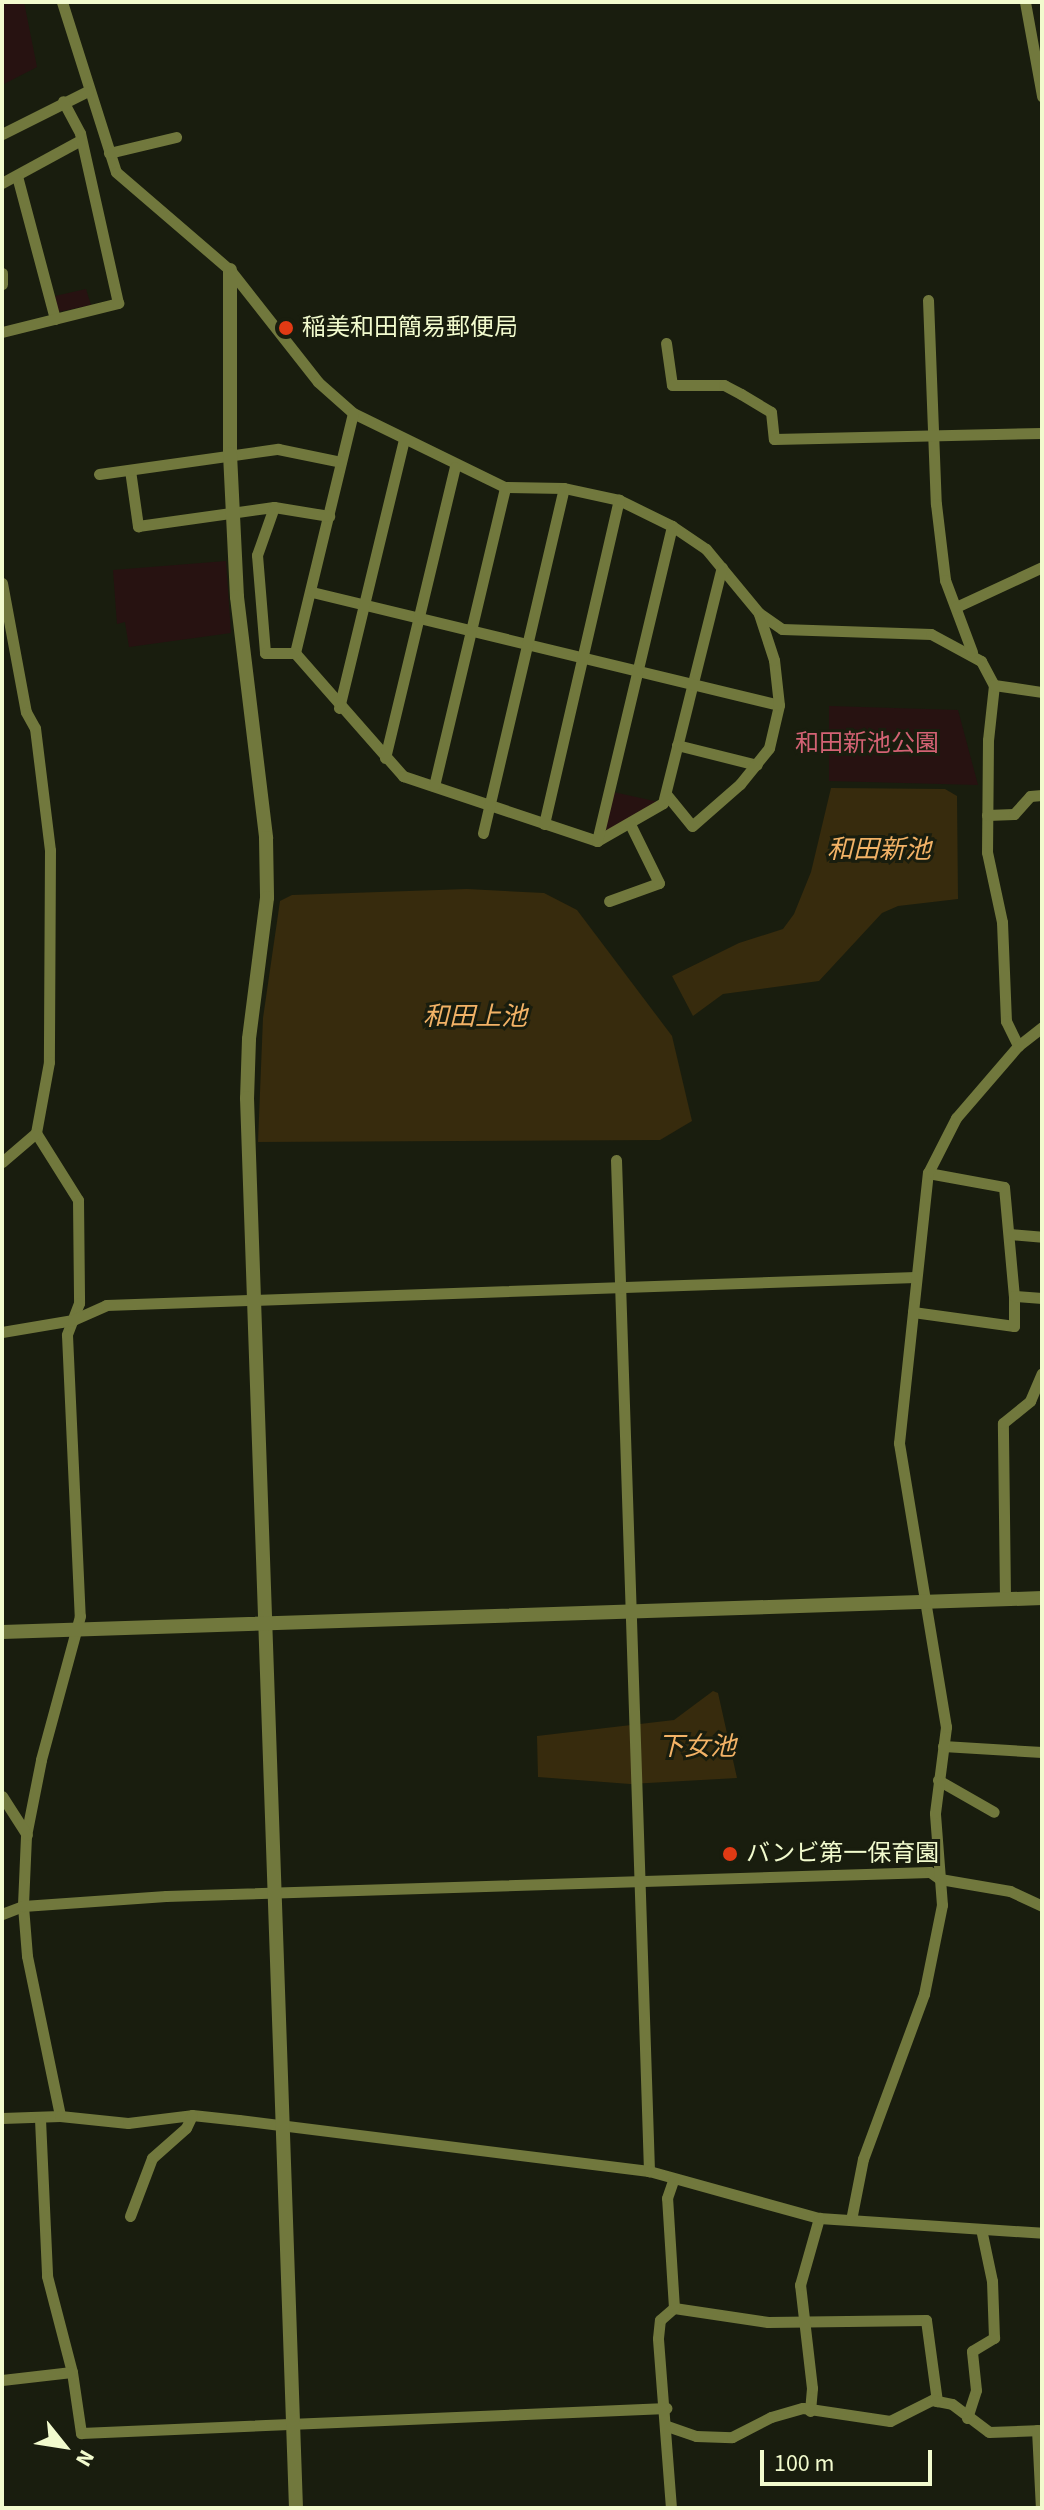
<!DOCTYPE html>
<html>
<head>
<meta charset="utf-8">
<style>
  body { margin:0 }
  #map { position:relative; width:1044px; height:2510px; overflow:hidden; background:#191d0e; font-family:"Source Sans 3","Noto Sans JP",sans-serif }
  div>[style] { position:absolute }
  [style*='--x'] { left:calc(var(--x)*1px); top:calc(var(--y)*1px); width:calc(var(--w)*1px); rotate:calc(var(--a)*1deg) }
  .green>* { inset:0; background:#271211 }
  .water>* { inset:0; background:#372b0d }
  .minor>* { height:11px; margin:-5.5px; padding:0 5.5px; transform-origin:5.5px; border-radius:5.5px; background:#71783d }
  .tertiary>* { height:14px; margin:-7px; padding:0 7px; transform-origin:7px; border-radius:7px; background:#71783d }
  .dots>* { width:22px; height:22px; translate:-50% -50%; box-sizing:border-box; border:4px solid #191d0e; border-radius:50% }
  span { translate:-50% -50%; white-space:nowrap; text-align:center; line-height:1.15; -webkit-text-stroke:6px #191d0e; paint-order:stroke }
  .poi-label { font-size:24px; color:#f2fbce }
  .left { translate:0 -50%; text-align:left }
  .park-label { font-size:24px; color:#d36274 }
  .water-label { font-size:26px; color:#f2b266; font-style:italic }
  .frame { position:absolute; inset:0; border:4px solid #f2fbce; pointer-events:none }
  .north { position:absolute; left:24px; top:2406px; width:80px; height:80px; -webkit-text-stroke:6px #191d0e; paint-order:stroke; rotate:120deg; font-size:22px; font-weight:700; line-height:32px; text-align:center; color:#f2fbce }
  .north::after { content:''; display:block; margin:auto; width:28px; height:36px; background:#f2fbce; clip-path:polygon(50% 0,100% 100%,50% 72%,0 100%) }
  .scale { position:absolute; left:760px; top:2450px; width:172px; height:36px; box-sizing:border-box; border:4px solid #f2fbce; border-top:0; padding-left:10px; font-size:24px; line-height:28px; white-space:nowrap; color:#f2fbce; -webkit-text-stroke:6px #191d0e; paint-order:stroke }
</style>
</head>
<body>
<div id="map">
  <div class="green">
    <div style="clip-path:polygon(2px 2px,24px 2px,37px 67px,2px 85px)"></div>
    <div style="clip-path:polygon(86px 289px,91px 305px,58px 312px,55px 296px)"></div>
    <div style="clip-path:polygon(226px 561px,231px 633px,129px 647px,125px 622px,117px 624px,113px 570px)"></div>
    <div style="clip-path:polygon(829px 706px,958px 710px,978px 785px,829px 781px)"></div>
    <div style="clip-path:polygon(609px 791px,663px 803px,597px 841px)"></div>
  </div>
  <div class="water">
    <div style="clip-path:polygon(831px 788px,945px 789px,957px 796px,958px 899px,898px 906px,882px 913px,819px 981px,723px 994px,693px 1016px,672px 976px,739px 943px,783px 929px,794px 914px,811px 872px)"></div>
    <div style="clip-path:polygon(467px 889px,544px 893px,577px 910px,672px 1036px,692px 1121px,660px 1140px,258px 1142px,263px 1018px,280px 901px,292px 895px)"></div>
    <div style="clip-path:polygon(713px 1691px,718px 1693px,737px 1778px,630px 1784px,538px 1777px,537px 1736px,674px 1720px)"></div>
  </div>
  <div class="minor">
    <div style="--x:62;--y:2;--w:178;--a:72.4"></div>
    <div style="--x:116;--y:172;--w:150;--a:40.7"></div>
    <div style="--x:230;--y:270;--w:142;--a:51.8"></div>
    <div style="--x:318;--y:382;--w:47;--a:41.5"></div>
    <div style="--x:353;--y:413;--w:169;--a:26"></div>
    <div style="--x:505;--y:487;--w:59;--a:1"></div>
    <div style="--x:564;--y:488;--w:56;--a:12.3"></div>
    <div style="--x:619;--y:500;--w:59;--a:26.1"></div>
    <div style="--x:672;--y:526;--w:41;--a:34.1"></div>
    <div style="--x:706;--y:549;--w:83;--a:50.4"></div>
    <div style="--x:759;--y:613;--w:28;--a:35"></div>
    <div style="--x:782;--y:629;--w:149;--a:1.9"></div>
    <div style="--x:931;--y:634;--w:57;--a:28.4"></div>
    <div style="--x:981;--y:661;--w:27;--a:62"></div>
    <div style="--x:994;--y:685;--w:55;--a:96.2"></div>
    <div style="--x:988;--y:740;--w:112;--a:90.5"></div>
    <div style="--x:987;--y:852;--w:72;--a:77.9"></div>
    <div style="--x:1002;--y:922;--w:99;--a:87.7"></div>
    <div style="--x:1006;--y:1021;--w:28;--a:64"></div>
    <div style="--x:1025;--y:2;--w:96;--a:79.7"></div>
    <div style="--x:2;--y:134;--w:96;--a:-26.6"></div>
    <div style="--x:109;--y:153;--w:69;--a:-13.4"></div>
    <div style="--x:17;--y:176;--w:148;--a:75.1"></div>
    <div style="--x:2;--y:183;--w:90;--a:-28.6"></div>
    <div style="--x:2;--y:273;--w:11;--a:90"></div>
    <div style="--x:928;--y:300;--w:204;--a:87.8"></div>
    <div style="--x:936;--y:504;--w:77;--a:83.2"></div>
    <div style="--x:945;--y:580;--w:77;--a:69.4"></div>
    <div style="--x:2;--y:332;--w:120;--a:-14"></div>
    <div style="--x:118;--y:303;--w:174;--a:-102.6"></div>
    <div style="--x:80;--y:133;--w:36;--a:-118"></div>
    <div style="--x:666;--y:343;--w:42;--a:81.9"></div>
    <div style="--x:672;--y:385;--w:52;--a:0"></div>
    <div style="--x:724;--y:385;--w:19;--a:28"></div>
    <div style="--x:741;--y:394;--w:35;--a:31"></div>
    <div style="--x:771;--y:412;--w:27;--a:84"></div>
    <div style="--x:774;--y:439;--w:268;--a:-1.3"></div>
    <div style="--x:353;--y:413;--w:247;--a:103.6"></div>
    <div style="--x:295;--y:653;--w:164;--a:48.7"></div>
    <div style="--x:403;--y:776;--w:205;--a:18.5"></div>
    <div style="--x:597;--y:841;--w:76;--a:-29.9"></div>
    <div style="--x:663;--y:803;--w:243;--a:-76"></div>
    <div style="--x:130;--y:470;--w:57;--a:81.9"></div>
    <div style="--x:138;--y:526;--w:137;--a:-8"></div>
    <div style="--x:274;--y:507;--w:56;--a:9.3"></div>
    <div style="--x:99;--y:474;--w:181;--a:-8"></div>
    <div style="--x:278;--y:449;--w:64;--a:11.7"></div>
    <div style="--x:274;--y:507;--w:51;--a:109.5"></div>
    <div style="--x:257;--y:555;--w:98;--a:85.3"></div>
    <div style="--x:265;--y:653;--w:30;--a:0"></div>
    <div style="--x:2;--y:583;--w:131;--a:79.5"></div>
    <div style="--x:26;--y:712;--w:18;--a:61"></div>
    <div style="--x:35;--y:728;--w:123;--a:83"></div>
    <div style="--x:50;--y:850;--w:212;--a:90.3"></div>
    <div style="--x:49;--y:1062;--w:72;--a:100.4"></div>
    <div style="--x:36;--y:1133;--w:79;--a:57.9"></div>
    <div style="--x:78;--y:1200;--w:103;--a:89.4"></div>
    <div style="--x:79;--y:1303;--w:34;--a:111"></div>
    <div style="--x:67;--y:1335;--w:281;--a:87.4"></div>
    <div style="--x:80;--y:1616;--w:149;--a:105.2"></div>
    <div style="--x:41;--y:1760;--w:77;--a:101.2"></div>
    <div style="--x:26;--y:1836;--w:70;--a:92.5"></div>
    <div style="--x:23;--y:1906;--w:50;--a:85.4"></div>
    <div style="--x:27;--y:1956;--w:163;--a:78.3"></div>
    <div style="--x:312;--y:592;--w:480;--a:13.6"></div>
    <div style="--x:956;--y:607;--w:95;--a:-24.9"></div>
    <div style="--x:994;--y:685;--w:49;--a:8.3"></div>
    <div style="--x:339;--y:708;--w:276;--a:-76.4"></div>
    <div style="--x:677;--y:745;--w:82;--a:14"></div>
    <div style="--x:385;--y:758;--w:299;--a:-76.5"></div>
    <div style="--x:434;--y:786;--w:307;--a:-76.6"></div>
    <div style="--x:666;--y:794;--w:41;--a:50.9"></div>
    <div style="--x:692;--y:826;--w:64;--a:-41.2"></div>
    <div style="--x:740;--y:784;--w:46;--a:-51.1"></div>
    <div style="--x:769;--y:748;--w:44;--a:-76.9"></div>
    <div style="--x:779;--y:705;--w:45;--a:-96.3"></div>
    <div style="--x:774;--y:660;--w:48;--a:-108.1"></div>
    <div style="--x:987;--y:815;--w:27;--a:-2"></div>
    <div style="--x:1014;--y:814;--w:24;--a:-48"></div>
    <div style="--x:1030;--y:796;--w:12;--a:-5"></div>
    <div style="--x:544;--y:824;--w:333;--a:-77"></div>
    <div style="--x:483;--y:833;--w:354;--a:-76.8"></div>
    <div style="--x:597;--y:841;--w:324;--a:-76.6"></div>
    <div style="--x:609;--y:901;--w:53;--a:-19.8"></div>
    <div style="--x:659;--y:883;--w:66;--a:-116.2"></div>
    <div style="--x:616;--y:1160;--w:1012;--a:88.13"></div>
    <div style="--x:2;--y:1162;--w:45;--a:-40.5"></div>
    <div style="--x:928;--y:1173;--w:77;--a:10.4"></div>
    <div style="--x:1004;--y:1187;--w:109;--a:84.8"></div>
    <div style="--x:1010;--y:1234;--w:32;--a:5"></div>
    <div style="--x:913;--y:1312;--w:102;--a:7.9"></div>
    <div style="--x:1014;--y:1326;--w:30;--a:-90"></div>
    <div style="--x:1014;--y:1296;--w:28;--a:4"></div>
    <div style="--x:2;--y:1332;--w:72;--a:-9.6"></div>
    <div style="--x:73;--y:1320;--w:36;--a:-24"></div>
    <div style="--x:106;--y:1305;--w:810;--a:-1.98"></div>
    <div style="--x:1005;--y:1598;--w:175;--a:-90.7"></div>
    <div style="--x:1003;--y:1423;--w:35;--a:-39"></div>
    <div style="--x:1030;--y:1401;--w:30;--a:-67"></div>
    <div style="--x:943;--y:1746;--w:99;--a:3.5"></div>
    <div style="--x:938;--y:1780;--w:64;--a:29.7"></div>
    <div style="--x:2;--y:1796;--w:46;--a:57.3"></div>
    <div style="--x:2;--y:1914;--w:22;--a:-21"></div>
    <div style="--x:23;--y:1906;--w:143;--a:-4"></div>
    <div style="--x:166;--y:1896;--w:764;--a:-1.8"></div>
    <div style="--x:930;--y:1872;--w:12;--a:35"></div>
    <div style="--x:940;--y:1879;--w:71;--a:9.7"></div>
    <div style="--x:1010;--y:1891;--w:35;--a:25"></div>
    <div style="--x:2;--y:2118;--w:58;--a:-2"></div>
    <div style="--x:60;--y:2116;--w:68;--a:5.9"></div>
    <div style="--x:128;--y:2123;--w:64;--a:-7.1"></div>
    <div style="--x:192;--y:2115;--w:47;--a:6.1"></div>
    <div style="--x:239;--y:2120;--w:413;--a:7.1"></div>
    <div style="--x:649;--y:2171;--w:176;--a:15.5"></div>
    <div style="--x:819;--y:2218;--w:224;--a:3.8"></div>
    <div style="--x:40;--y:2119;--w:157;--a:87.4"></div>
    <div style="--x:47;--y:2276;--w:99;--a:75.4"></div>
    <div style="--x:72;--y:2372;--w:62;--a:81.6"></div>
    <div style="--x:81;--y:2433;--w:586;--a:-2.45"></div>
    <div style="--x:130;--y:2216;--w:62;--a:-69.2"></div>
    <div style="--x:152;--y:2158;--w:45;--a:-41.4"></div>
    <div style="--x:186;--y:2128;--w:14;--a:-65"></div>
    <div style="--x:851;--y:2220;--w:62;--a:-78.9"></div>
    <div style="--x:863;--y:2159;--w:176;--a:-69.7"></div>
    <div style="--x:924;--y:1994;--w:91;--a:-78.6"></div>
    <div style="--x:942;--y:1905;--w:92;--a:-94.4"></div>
    <div style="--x:935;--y:1813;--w:87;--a:-82.7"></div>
    <div style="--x:946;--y:1727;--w:288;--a:-99.4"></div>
    <div style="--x:899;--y:1443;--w:272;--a:-83.9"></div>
    <div style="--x:928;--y:1173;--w:62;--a:-63"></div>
    <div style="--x:956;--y:1118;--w:95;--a:-49.3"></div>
    <div style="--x:1018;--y:1046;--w:31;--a:-38"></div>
    <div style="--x:674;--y:2308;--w:95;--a:8.5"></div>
    <div style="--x:768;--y:2322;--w:158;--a:-0.7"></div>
    <div style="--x:926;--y:2320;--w:82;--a:82.3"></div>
    <div style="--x:2;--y:2380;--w:70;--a:-6.5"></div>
    <div style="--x:810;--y:2411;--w:23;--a:-85"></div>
    <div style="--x:812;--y:2388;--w:104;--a:-96.6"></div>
    <div style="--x:800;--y:2285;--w:70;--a:-74.2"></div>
    <div style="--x:967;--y:2418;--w:29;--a:-72"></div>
    <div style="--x:976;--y:2390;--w:39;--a:-96"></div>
    <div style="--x:972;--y:2351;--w:26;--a:-31"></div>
    <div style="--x:994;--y:2338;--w:57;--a:-92"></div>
    <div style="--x:992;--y:2281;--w:53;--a:-101.9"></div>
    <div style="--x:667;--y:2426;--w:31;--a:19"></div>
    <div style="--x:696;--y:2436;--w:36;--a:2"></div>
    <div style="--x:732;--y:2437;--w:44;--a:-27.1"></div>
    <div style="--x:771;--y:2417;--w:33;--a:-16"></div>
    <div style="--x:803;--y:2408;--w:88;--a:8.5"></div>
    <div style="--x:890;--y:2421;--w:47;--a:-26.6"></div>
    <div style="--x:932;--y:2400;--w:20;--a:11"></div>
    <div style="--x:952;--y:2404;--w:46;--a:37.1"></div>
    <div style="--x:989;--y:2432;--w:53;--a:-2.2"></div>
    <div style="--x:1037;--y:2430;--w:78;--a:87.1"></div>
    <div style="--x:671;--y:2508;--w:170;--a:-94.4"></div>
    <div style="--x:658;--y:2338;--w:18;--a:-84"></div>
    <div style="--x:660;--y:2320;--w:18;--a:-41"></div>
    <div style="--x:674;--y:2308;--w:110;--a:-93.6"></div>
    <div style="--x:667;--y:2198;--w:18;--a:-71"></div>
  </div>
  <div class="tertiary">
    <div style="--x:230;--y:270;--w:184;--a:90"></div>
    <div style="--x:230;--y:454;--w:143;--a:87.2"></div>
    <div style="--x:237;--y:597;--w:243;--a:83.1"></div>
    <div style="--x:266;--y:838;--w:60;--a:89"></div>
    <div style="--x:267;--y:898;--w:142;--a:97.3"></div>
    <div style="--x:249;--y:1039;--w:59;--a:91.9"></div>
    <div style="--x:247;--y:1098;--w:1411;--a:88.01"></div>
    <div style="--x:2;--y:1632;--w:1041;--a:-1.87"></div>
  </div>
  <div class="dots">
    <div style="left:286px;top:328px;background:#e13a14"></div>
    <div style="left:730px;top:1854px;background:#e13a14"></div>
  </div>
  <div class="poi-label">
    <span class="left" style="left:302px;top:328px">稲美和田簡易郵便局</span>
    <span class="left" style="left:746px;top:1854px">バンビ第一保育園</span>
  </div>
  <div class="park-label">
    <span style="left:867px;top:744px">和田新池公園</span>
  </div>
  <div class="water-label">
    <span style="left:879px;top:850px">和田新池</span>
    <span style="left:475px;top:1017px">和田上池</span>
    <span style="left:697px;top:1747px">下女池</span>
  </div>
  <div class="frame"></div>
  <div class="north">N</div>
  <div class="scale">100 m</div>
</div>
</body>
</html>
